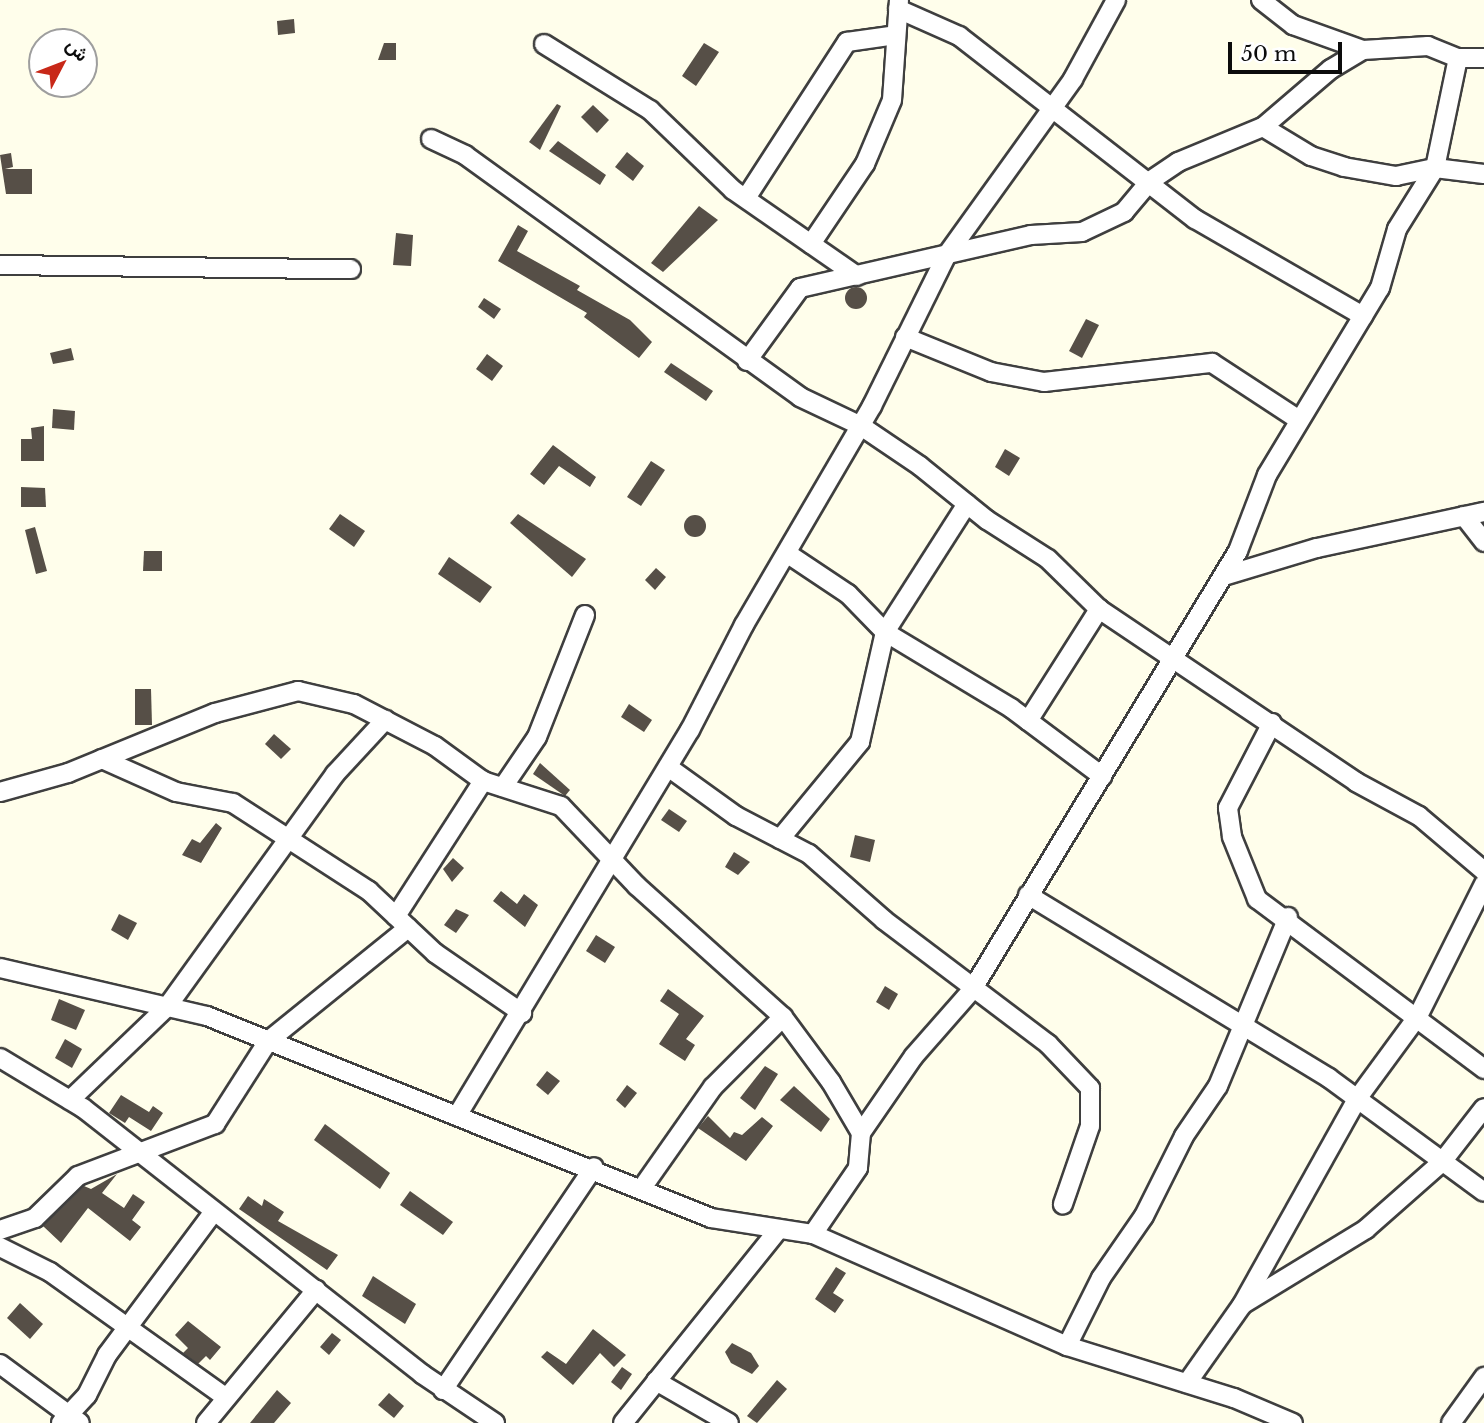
<!DOCTYPE html>
<html>
<head>
<meta charset="utf-8">
<style>
  body { margin:0 }
  #map { position:relative; width:1484px; height:1423px; overflow:hidden; background:#fffeeb; font-family:"Libre Baskerville",Vazirmatn,serif }
  div>[style] { position:absolute }
  [style*='--x'] { left:calc(var(--x)*1px); top:calc(var(--y)*1px); width:calc(var(--w)*1px); rotate:calc(var(--a)*1deg) }
  .building>* { inset:0; background:#564f47 }
  .round { border-radius:50% }
  .roads { filter:drop-shadow(2px 0 #3f3f3f) drop-shadow(-2px 0 #3f3f3f) drop-shadow(0 2px #3f3f3f) drop-shadow(0 -2px #3f3f3f) }
  .minor>* { height:18px; margin:-9px; padding:0 9px; transform-origin:9px; border-radius:9px; background:#fff }
  span { translate:-50% -50%; white-space:nowrap; text-align:center; line-height:1.15; -webkit-text-stroke:7px #fff; paint-order:stroke }
  .north { position:absolute; left:28px; top:28px; width:70px; height:70px; box-sizing:border-box; background:#fff; border:2px solid #9e9e9e; border-radius:50%; rotate:48deg; font-size:19px; font-weight:700; line-height:28px; text-align:center; color:#0c0c0c }
  .north::after { content:''; display:block; margin:auto; width:24px; height:32px; background:#c82818; clip-path:polygon(50% 0,100% 100%,50% 72%,0 100%) }
  .scale { position:absolute; left:1228px; top:42px; width:114px; height:32px; box-sizing:border-box; border:4px solid #0c0c0c; border-top:0; padding-left:9px; font-size:21px; line-height:24px; white-space:nowrap; color:#0c0c0c; -webkit-text-stroke:5px #fff; paint-order:stroke }
</style>
</head>
<body>
<div id="map">
  <div class="building">
    <div style="clip-path:polygon(294px 19px,295px 33px,278px 35px,277px 21px)"></div>
    <div style="clip-path:polygon(384px 43px,396px 43px,396px 60px,378px 60px)"></div>
    <div style="clip-path:polygon(704px 43px,719px 52px,696px 86px,682px 76px)"></div>
    <div style="clip-path:polygon(557px 104px,561px 106px,540px 150px,529px 142px)"></div>
    <div style="clip-path:polygon(593px 105px,609px 120px,597px 133px,581px 117px)"></div>
    <div style="clip-path:polygon(558px 141px,606px 175px,600px 185px,549px 151px)"></div>
    <div style="clip-path:polygon(627px 152px,644px 166px,633px 181px,615px 167px)"></div>
    <div style="clip-path:polygon(11px 153px,13px 167px,5px 169px,32px 169px,32px 194px,6px 194px,0 155px)"></div>
    <div style="clip-path:polygon(699px 206px,718px 220px,663px 272px,651px 263px)"></div>
    <div style="clip-path:polygon(518px 225px,528px 231px,517px 251px,580px 286px,577px 290px,630px 320px,652px 342px,639px 358px,584px 317px,587px 313px,498px 261px)"></div>
    <div style="clip-path:polygon(396px 233px,413px 235px,411px 266px,393px 265px)"></div>
    <div class="round" style="left:845px;top:287px;width:22px;height:22px"></div>
    <div style="clip-path:polygon(484px 298px,501px 309px,494px 319px,478px 307px)"></div>
    <div style="clip-path:polygon(1086px 319px,1099px 325px,1082px 358px,1069px 351px)"></div>
    <div style="clip-path:polygon(71px 348px,74px 360px,53px 364px,50px 353px)"></div>
    <div style="clip-path:polygon(487px 354px,503px 366px,492px 381px,476px 369px)"></div>
    <div style="clip-path:polygon(671px 363px,713px 391px,706px 401px,664px 372px)"></div>
    <div style="clip-path:polygon(53px 409px,75px 411px,74px 430px,52px 428px)"></div>
    <div style="clip-path:polygon(44px 426px,44px 461px,21px 461px,21px 439px,32px 439px,31px 428px)"></div>
    <div style="clip-path:polygon(553px 445px,596px 477px,590px 487px,559px 466px,544px 485px,530px 474px)"></div>
    <div style="clip-path:polygon(1005px 449px,1020px 458px,1009px 476px,995px 467px)"></div>
    <div style="clip-path:polygon(651px 461px,665px 470px,641px 506px,627px 497px)"></div>
    <div style="clip-path:polygon(21px 487px,45px 488px,46px 507px,21px 507px)"></div>
    <div style="clip-path:polygon(340px 514px,365px 531px,354px 547px,329px 529px)"></div>
    <div style="clip-path:polygon(518px 514px,586px 559px,572px 577px,510px 523px)"></div>
    <div class="round" style="left:684px;top:515px;width:22px;height:22px"></div>
    <div style="clip-path:polygon(35px 527px,47px 571px,36px 574px,25px 530px)"></div>
    <div style="clip-path:polygon(144px 551px,162px 551px,162px 571px,143px 571px)"></div>
    <div style="clip-path:polygon(449px 557px,492px 587px,480px 603px,438px 574px)"></div>
    <div style="clip-path:polygon(656px 568px,666px 577px,655px 590px,645px 580px)"></div>
    <div style="clip-path:polygon(135px 689px,151px 689px,152px 725px,135px 725px)"></div>
    <div style="clip-path:polygon(629px 704px,652px 720px,644px 732px,621px 717px)"></div>
    <div style="clip-path:polygon(274px 734px,291px 749px,281px 759px,265px 744px)"></div>
    <div style="clip-path:polygon(540px 763px,570px 790px,565px 796px,533px 774px)"></div>
    <div style="clip-path:polygon(669px 809px,687px 821px,679px 832px,661px 820px)"></div>
    <div style="clip-path:polygon(216px 823px,222px 828px,201px 863px,182px 855px,192px 839px,200px 843px)"></div>
    <div style="clip-path:polygon(855px 835px,875px 840px,870px 862px,850px 857px)"></div>
    <div style="clip-path:polygon(734px 852px,750px 862px,738px 875px,725px 867px)"></div>
    <div style="clip-path:polygon(453px 858px,464px 868px,452px 882px,443px 869px)"></div>
    <div style="clip-path:polygon(501px 891px,517px 904px,524px 894px,538px 905px,525px 927px,493px 901px)"></div>
    <div style="clip-path:polygon(456px 909px,469px 915px,456px 933px,444px 925px)"></div>
    <div style="clip-path:polygon(119px 914px,137px 923px,128px 940px,111px 930px)"></div>
    <div style="clip-path:polygon(596px 935px,615px 947px,605px 963px,586px 951px)"></div>
    <div style="clip-path:polygon(885px 986px,898px 994px,889px 1010px,876px 1002px)"></div>
    <div style="clip-path:polygon(668px 989px,704px 1016px,686px 1039px,695px 1045px,685px 1061px,659px 1044px,679px 1014px,660px 1001px)"></div>
    <div style="clip-path:polygon(59px 999px,85px 1010px,76px 1030px,51px 1020px)"></div>
    <div style="clip-path:polygon(65px 1039px,82px 1049px,72px 1068px,55px 1058px)"></div>
    <div style="clip-path:polygon(765px 1066px,778px 1074px,755px 1110px,740px 1098px)"></div>
    <div style="clip-path:polygon(547px 1071px,560px 1081px,548px 1095px,536px 1085px)"></div>
    <div style="clip-path:polygon(627px 1085px,637px 1093px,625px 1108px,616px 1100px)"></div>
    <div style="clip-path:polygon(794px 1086px,830px 1119px,821px 1132px,780px 1100px)"></div>
    <div style="clip-path:polygon(121px 1095px,149px 1112px,153px 1106px,163px 1113px,151px 1131px,129px 1117px,125px 1123px,109px 1113px)"></div>
    <div style="clip-path:polygon(708px 1116px,730px 1138px,734px 1132px,742px 1135px,762px 1117px,773px 1126px,746px 1161px,698px 1128px)"></div>
    <div style="clip-path:polygon(325px 1124px,390px 1173px,380px 1189px,314px 1140px)"></div>
    <div style="clip-path:polygon(117px 1174px,102px 1193px,124px 1208px,133px 1194px,145px 1202px,132px 1220px,141px 1227px,130px 1241px,88px 1208px,61px 1243px,43px 1226px,84px 1186px,91px 1189px)"></div>
    <div style="clip-path:polygon(410px 1191px,453px 1222px,443px 1235px,400px 1205px)"></div>
    <div style="clip-path:polygon(248px 1196px,262px 1206px,264px 1199px,284px 1212px,278px 1221px,338px 1255px,327px 1270px,239px 1209px)"></div>
    <div style="clip-path:polygon(836px 1267px,846px 1273px,833px 1293px,844px 1300px,835px 1313px,815px 1299px)"></div>
    <div style="clip-path:polygon(373px 1276px,416px 1304px,405px 1324px,362px 1296px)"></div>
    <div style="clip-path:polygon(20px 1303px,43px 1324px,30px 1339px,7px 1318px)"></div>
    <div style="clip-path:polygon(188px 1321px,221px 1347px,210px 1360px,206px 1356px,198px 1364px,183px 1353px,188px 1348px,175px 1335px)"></div>
    <div style="clip-path:polygon(593px 1329px,626px 1355px,614px 1367px,600px 1353px,573px 1385px,541px 1357px,547px 1351px,566px 1364px)"></div>
    <div style="clip-path:polygon(332px 1333px,341px 1340px,329px 1355px,320px 1347px)"></div>
    <div style="clip-path:polygon(732px 1343px,751px 1353px,759px 1366px,752px 1374px,731px 1363px,725px 1352px)"></div>
    <div style="clip-path:polygon(622px 1367px,632px 1374px,621px 1390px,611px 1382px)"></div>
    <div style="clip-path:polygon(777px 1380px,787px 1389px,757px 1423px,747px 1416px)"></div>
    <div style="clip-path:polygon(277px 1390px,291px 1403px,274px 1423px,250px 1423px)"></div>
    <div style="clip-path:polygon(389px 1393px,404px 1406px,394px 1418px,378px 1405px)"></div>
  </div>
  <div class="roads">
    <div class="minor">
      <div style="--x:1261;--y:0;--w:41;--a:38"></div>
      <div style="--x:1293;--y:25;--w:74;--a:19.7"></div>
      <div style="--x:898;--y:9;--w:67;--a:23.9"></div>
      <div style="--x:959;--y:36;--w:299;--a:37.8"></div>
      <div style="--x:1195;--y:219;--w:194;--a:30"></div>
      <div style="--x:544;--y:44;--w:125;--a:31.9"></div>
      <div style="--x:650;--y:110;--w:115;--a:43.9"></div>
      <div style="--x:733;--y:190;--w:151;--a:34.7"></div>
      <div style="--x:1263;--y:127;--w:56;--a:31.1"></div>
      <div style="--x:1311;--y:156;--w:35;--a:18"></div>
      <div style="--x:1344;--y:167;--w:53;--a:9.8"></div>
      <div style="--x:1396;--y:176;--w:40;--a:-12"></div>
      <div style="--x:1435;--y:168;--w:49;--a:7"></div>
      <div style="--x:431;--y:139;--w:38;--a:25"></div>
      <div style="--x:465;--y:155;--w:413;--a:35.8"></div>
      <div style="--x:800;--y:397;--w:68;--a:25.4"></div>
      <div style="--x:861;--y:426;--w:71;--a:34.1"></div>
      <div style="--x:920;--y:466;--w:86;--a:38.9"></div>
      <div style="--x:987;--y:520;--w:72;--a:32.6"></div>
      <div style="--x:1048;--y:559;--w:71;--a:44.4"></div>
      <div style="--x:1099;--y:609;--w:310;--a:33.9"></div>
      <div style="--x:1356;--y:782;--w:72;--a:28.4"></div>
      <div style="--x:1419;--y:816;--w:85;--a:40.2"></div>
      <div style="--x:746;--y:198;--w:186;--a:-57.1"></div>
      <div style="--x:847;--y:42;--w:49;--a:-8.1"></div>
      <div style="--x:811;--y:244;--w:97;--a:-56"></div>
      <div style="--x:865;--y:164;--w:69;--a:-67.1"></div>
      <div style="--x:892;--y:100;--w:100;--a:-86"></div>
      <div style="--x:0;--y:265;--w:351;--a:0.7"></div>
      <div style="--x:905;--y:337;--w:93;--a:22.1"></div>
      <div style="--x:991;--y:372;--w:54;--a:10.7"></div>
      <div style="--x:1044;--y:382;--w:169;--a:-6.5"></div>
      <div style="--x:1212;--y:363;--w:104;--a:33.2"></div>
      <div style="--x:747;--y:361;--w:90;--a:-54"></div>
      <div style="--x:800;--y:288;--w:237;--a:-12.9"></div>
      <div style="--x:1031;--y:235;--w:51;--a:-3.4"></div>
      <div style="--x:1082;--y:232;--w:47;--a:-25.5"></div>
      <div style="--x:1124;--y:212;--w:40;--a:-50"></div>
      <div style="--x:1150;--y:181;--w:34;--a:-34"></div>
      <div style="--x:1178;--y:162;--w:92;--a:-22.4"></div>
      <div style="--x:1263;--y:127;--w:89;--a:-40.5"></div>
      <div style="--x:1331;--y:69;--w:37;--a:-31"></div>
      <div style="--x:1363;--y:50;--w:65;--a:-3.5"></div>
      <div style="--x:1428;--y:46;--w:32;--a:22"></div>
      <div style="--x:1458;--y:58;--w:26;--a:0"></div>
      <div style="--x:1464;--y:516;--w:33;--a:52"></div>
      <div style="--x:788;--y:554;--w:72;--a:33.7"></div>
      <div style="--x:848;--y:594;--w:53;--a:45.8"></div>
      <div style="--x:885;--y:632;--w:147;--a:31.1"></div>
      <div style="--x:1011;--y:708;--w:114;--a:36.8"></div>
      <div style="--x:1224;--y:576;--w:97;--a:-16.8"></div>
      <div style="--x:1317;--y:548;--w:171;--a:-12.2"></div>
      <div style="--x:1028;--y:721;--w:133;--a:-57.6"></div>
      <div style="--x:1272;--y:723;--w:96;--a:117.4"></div>
      <div style="--x:1228;--y:808;--w:29;--a:82"></div>
      <div style="--x:1232;--y:837;--w:67;--a:68"></div>
      <div style="--x:1257;--y:899;--w:284;--a:36.8"></div>
      <div style="--x:102;--y:759;--w:81;--a:24"></div>
      <div style="--x:176;--y:792;--w:58;--a:10.9"></div>
      <div style="--x:233;--y:803;--w:162;--a:32.9"></div>
      <div style="--x:369;--y:891;--w:91;--a:43.2"></div>
      <div style="--x:435;--y:953;--w:106;--a:34.6"></div>
      <div style="--x:668;--y:767;--w:84;--a:35.8"></div>
      <div style="--x:736;--y:816;--w:82;--a:27.5"></div>
      <div style="--x:809;--y:854;--w:100;--a:41.3"></div>
      <div style="--x:884;--y:920;--w:206;--a:37.1"></div>
      <div style="--x:1048;--y:1044;--w:61;--a:46.3"></div>
      <div style="--x:1090;--y:1088;--w:38;--a:90"></div>
      <div style="--x:1090;--y:1126;--w:83;--a:109.1"></div>
      <div style="--x:503;--y:787;--w:60;--a:-55.8"></div>
      <div style="--x:537;--y:737;--w:131;--a:-68.5"></div>
      <div style="--x:0;--y:792;--w:71;--a:-15.6"></div>
      <div style="--x:68;--y:773;--w:159;--a:-22.2"></div>
      <div style="--x:215;--y:713;--w:86;--a:-14.8"></div>
      <div style="--x:298;--y:691;--w:57;--a:13.1"></div>
      <div style="--x:354;--y:704;--w:91;--a:27.4"></div>
      <div style="--x:435;--y:746;--w:59;--a:36.1"></div>
      <div style="--x:483;--y:781;--w:82;--a:17.8"></div>
      <div style="--x:561;--y:806;--w:110;--a:46.5"></div>
      <div style="--x:637;--y:886;--w:196;--a:41.9"></div>
      <div style="--x:783;--y:1017;--w:81;--a:53.6"></div>
      <div style="--x:831;--y:1082;--w:59;--a:59.5"></div>
      <div style="--x:861;--y:1133;--w:35;--a:95"></div>
      <div style="--x:858;--y:1168;--w:80;--a:124.3"></div>
      <div style="--x:780;--y:839;--w:126;--a:-50.5"></div>
      <div style="--x:860;--y:742;--w:113;--a:-77.2"></div>
      <div style="--x:885;--y:632;--w:152;--a:-57.4"></div>
      <div style="--x:1028;--y:895;--w:352;--a:31.3"></div>
      <div style="--x:1329;--y:1078;--w:192;--a:36.3"></div>
      <div style="--x:396;--y:916;--w:161;--a:-57.2"></div>
      <div style="--x:0;--y:968;--w:212;--a:13.1"></div>
      <div style="--x:207;--y:1016;--w:543;--a:21.84"></div>
      <div style="--x:711;--y:1218;--w:103;--a:8.9"></div>
      <div style="--x:813;--y:1234;--w:278;--a:23.8"></div>
      <div style="--x:1067;--y:1346;--w:175;--a:17.3"></div>
      <div style="--x:1234;--y:1398;--w:64;--a:23"></div>
      <div style="--x:0;--y:1058;--w:97;--a:31.1"></div>
      <div style="--x:83;--y:1108;--w:431;--a:38.1"></div>
      <div style="--x:422;--y:1374;--w:88;--a:33.9"></div>
      <div style="--x:70;--y:1100;--w:134;--a:-43.8"></div>
      <div style="--x:167;--y:1007;--w:287;--a:-54.2"></div>
      <div style="--x:335;--y:774;--w:74;--a:-47.2"></div>
      <div style="--x:457;--y:1116;--w:451;--a:-58.9"></div>
      <div style="--x:690;--y:730;--w:118;--a:-62.8"></div>
      <div style="--x:744;--y:625;--w:254;--a:-59.7"></div>
      <div style="--x:872;--y:406;--w:167;--a:-63.7"></div>
      <div style="--x:946;--y:256;--w:218;--a:-54.3"></div>
      <div style="--x:1073;--y:79;--w:90;--a:-61.4"></div>
      <div style="--x:861;--y:1133;--w:93;--a:-55.5"></div>
      <div style="--x:914;--y:1056;--w:88;--a:-48.7"></div>
      <div style="--x:972;--y:990;--w:513;--a:-58.79"></div>
      <div style="--x:1238;--y:551;--w:81;--a:-69.1"></div>
      <div style="--x:1267;--y:475;--w:218;--a:-58.9"></div>
      <div style="--x:1380;--y:288;--w:61;--a:-73.9"></div>
      <div style="--x:1397;--y:229;--w:72;--a:-58.1"></div>
      <div style="--x:1435;--y:168;--w:112;--a:-78.2"></div>
      <div style="--x:642;--y:1188;--w:123;--a:-54.9"></div>
      <div style="--x:713;--y:1087;--w:99;--a:-45"></div>
      <div style="--x:0;--y:1230;--w:37;--a:-19"></div>
      <div style="--x:35;--y:1218;--w:60;--a:-44.3"></div>
      <div style="--x:78;--y:1176;--w:147;--a:-20.8"></div>
      <div style="--x:215;--y:1124;--w:98;--a:-57.4"></div>
      <div style="--x:268;--y:1041;--w:180;--a:-38.9"></div>
      <div style="--x:0;--y:1247;--w:56;--a:26.6"></div>
      <div style="--x:50;--y:1272;--w:214;--a:35.5"></div>
      <div style="--x:1245;--y:1303;--w:142;--a:-31.4"></div>
      <div style="--x:1366;--y:1229;--w:101;--a:-41.4"></div>
      <div style="--x:1442;--y:1162;--w:68;--a:-52.1"></div>
      <div style="--x:1067;--y:1346;--w:76;--a:-63.4"></div>
      <div style="--x:1101;--y:1278;--w:75;--a:-55.3"></div>
      <div style="--x:1144;--y:1216;--w:89;--a:-63.4"></div>
      <div style="--x:1184;--y:1136;--w:60;--a:-55.8"></div>
      <div style="--x:1218;--y:1086;--w:183;--a:-67.5"></div>
      <div style="--x:0;--y:1364;--w:99;--a:36.4"></div>
      <div style="--x:656;--y:1381;--w:84;--a:29.9"></div>
      <div style="--x:1187;--y:1383;--w:95;--a:-54.8"></div>
      <div style="--x:1242;--y:1305;--w:236;--a:-60.8"></div>
      <div style="--x:1357;--y:1099;--w:103;--a:-53.7"></div>
      <div style="--x:1418;--y:1016;--w:148;--a:-63.4"></div>
      <div style="--x:443;--y:1390;--w:269;--a:-55.9"></div>
      <div style="--x:61;--y:1423;--w:38;--a:-47"></div>
      <div style="--x:87;--y:1395;--w:45;--a:-63.4"></div>
      <div style="--x:107;--y:1355;--w:176;--a:-53.3"></div>
      <div style="--x:206;--y:1423;--w:173;--a:-50.4"></div>
      <div style="--x:623;--y:1423;--w:249;--a:-51.2"></div>
      <div style="--x:1451;--y:1423;--w:57;--a:-54.3"></div>
    </div>
  </div>
  <div class="north">ش</div>
  <div class="scale">50 m</div>
</div>
</body>
</html>
